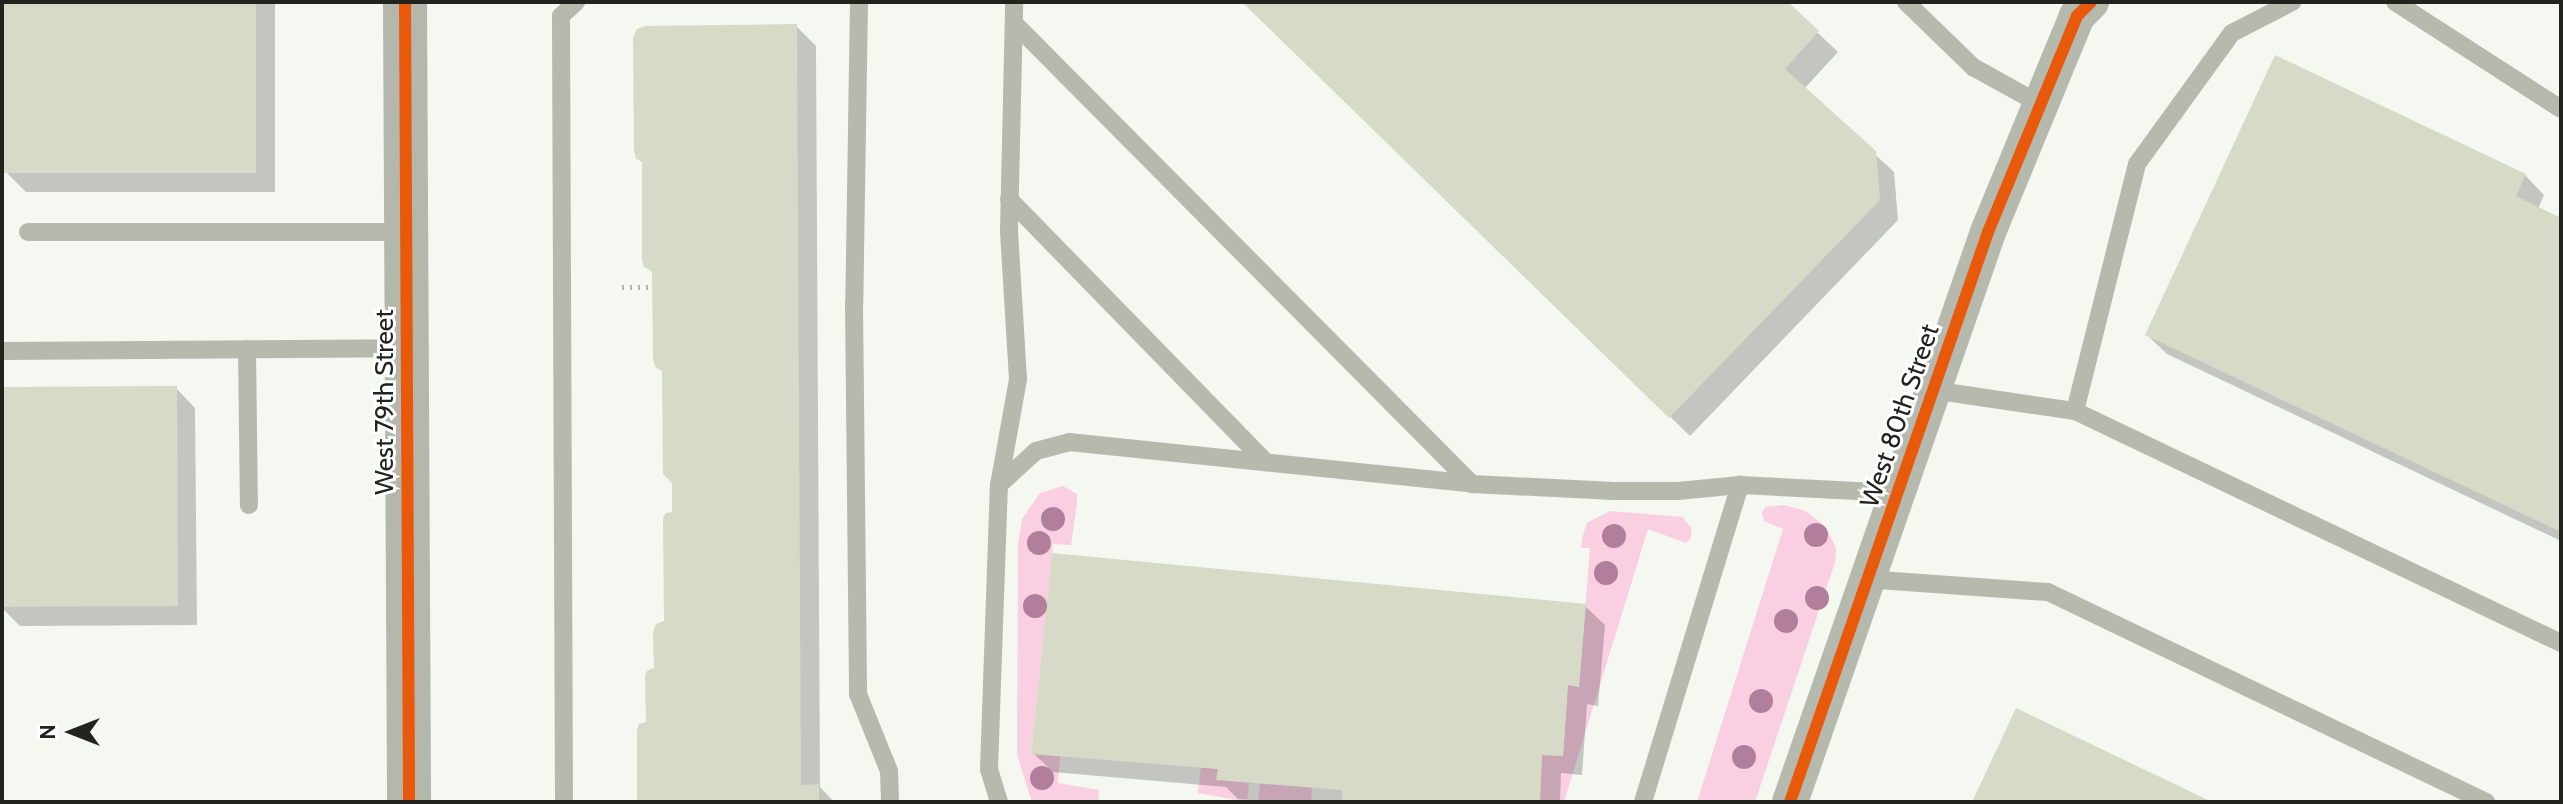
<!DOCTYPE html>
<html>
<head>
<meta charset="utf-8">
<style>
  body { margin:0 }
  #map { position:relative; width:2563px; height:804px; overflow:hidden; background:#f5f7f1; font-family:Cabin,sans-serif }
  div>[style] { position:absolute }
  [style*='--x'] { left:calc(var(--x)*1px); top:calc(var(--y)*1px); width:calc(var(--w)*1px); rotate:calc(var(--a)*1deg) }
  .green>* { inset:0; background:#f9cfe1 }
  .shadow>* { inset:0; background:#0003 }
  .building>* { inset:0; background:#d6dac7 }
  .path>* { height:5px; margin-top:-2.5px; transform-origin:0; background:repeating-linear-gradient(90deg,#b2b4ac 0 2px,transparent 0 8px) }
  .lane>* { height:18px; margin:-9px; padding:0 9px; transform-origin:9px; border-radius:9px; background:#b6b9ae }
  .street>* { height:36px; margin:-18px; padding:0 18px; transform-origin:18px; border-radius:18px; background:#b6b9ae }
  .secondary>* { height:44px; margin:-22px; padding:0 22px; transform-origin:22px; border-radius:22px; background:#b4b7ac }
  .cycleway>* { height:12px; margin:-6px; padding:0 6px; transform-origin:6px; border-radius:6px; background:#e8590c }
  .trees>* { width:24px; height:24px; margin:-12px; border-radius:50%; background:#b17f9b }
  span { translate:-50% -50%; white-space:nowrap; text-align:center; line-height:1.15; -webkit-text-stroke:6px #fff; paint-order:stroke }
  .street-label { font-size:26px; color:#22221f }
  .frame { position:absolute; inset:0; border:4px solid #22221f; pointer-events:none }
  .north { position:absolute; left:32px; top:692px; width:80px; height:80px; -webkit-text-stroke:6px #fff; paint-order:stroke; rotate:270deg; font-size:22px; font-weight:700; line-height:32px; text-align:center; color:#22221f }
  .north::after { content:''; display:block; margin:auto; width:28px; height:36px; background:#22221f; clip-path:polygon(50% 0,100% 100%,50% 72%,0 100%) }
</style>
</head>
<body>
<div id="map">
  <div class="green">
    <div style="clip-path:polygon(1063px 486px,1077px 494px,1077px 504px,1071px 545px,1053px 544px,1031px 753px,1060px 756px,1058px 783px,1099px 790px,1098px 802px,1032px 802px,1017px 755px,1018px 544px,1022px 519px,1040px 493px)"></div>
    <div style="clip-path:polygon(1784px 505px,1806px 511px,1826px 527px,1836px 548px,1835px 562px,1755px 802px,1697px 802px,1783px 529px,1764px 521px,1762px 513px,1765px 507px)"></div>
    <div style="clip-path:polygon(1610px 511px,1683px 517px,1691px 528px,1691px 538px,1686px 543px,1648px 529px,1564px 802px,1540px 802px,1542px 755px,1563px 756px,1568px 685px,1579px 687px,1590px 548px,1581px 548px,1582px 538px,1587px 523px)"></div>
    <div style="clip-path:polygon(1201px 767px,1218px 769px,1217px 779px,1249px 782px,1247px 802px,1198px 793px)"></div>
    <div style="clip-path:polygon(1260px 783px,1312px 787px,1311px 802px,1258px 802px)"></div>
  </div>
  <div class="shadow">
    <div style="clip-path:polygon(6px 2px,275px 2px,275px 192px,26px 192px,6px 172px)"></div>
    <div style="clip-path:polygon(1244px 2px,1785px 2px,1838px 52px,1804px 89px,1894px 172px,1898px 220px,1690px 436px)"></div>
    <div style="clip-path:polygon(796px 26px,816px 46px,820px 787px,834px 802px,639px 802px,666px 623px,674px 513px,664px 373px,658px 367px,654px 274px,646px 266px,644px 164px,638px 158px)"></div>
    <div style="clip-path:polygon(2525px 175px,2544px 195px,2538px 209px,2561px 220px,2561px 541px,2167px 354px,2147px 335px)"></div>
    <div style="clip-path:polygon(176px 388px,195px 408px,197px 625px,20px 626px,2px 608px,2px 389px)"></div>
    <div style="clip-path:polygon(1585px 606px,1605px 625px,1598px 706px,1587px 704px,1582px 775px,1561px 773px,1560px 802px,1280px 802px,1238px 799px,1226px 787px,1053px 772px,1033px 753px)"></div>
  </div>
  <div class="building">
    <div style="clip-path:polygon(4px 2px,256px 2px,256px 173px,4px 173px)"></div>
    <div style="clip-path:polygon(1242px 2px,1788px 2px,1819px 31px,1785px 69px,1876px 151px,1880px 200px,1669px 418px)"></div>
    <div style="clip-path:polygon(797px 24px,801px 785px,819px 784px,819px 802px,637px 802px,637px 730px,639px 724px,646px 722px,645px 676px,647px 671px,654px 668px,653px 632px,656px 624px,664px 621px,663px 518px,666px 513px,672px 512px,672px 483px,663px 474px,662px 370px,656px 368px,653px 360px,652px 271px,644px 267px,642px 260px,642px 161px,636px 159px,634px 151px,633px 38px,637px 29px,645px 26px)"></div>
    <div style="clip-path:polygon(2275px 55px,2526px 174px,2516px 196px,2561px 218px,2561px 532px,2145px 335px)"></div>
    <div style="clip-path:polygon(177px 386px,178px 606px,2px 607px,2px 387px)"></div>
    <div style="clip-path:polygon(1052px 553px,1586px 604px,1579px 687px,1568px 685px,1563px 756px,1542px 755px,1540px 802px,1342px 802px,1342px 790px,1216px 780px,1218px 769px,1031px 754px)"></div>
    <div style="clip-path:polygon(2016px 708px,2212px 802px,1972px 802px)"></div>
  </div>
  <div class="path">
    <div style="--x:622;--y:287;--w:30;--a:0"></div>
  </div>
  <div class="lane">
    <div style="--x:859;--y:2;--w:302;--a:90.9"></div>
    <div style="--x:854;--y:304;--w:390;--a:89.4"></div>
    <div style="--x:858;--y:694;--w:83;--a:68.1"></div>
    <div style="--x:889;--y:771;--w:31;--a:88"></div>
    <div style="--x:1906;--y:2;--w:93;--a:44.1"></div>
    <div style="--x:1973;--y:67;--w:77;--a:28.9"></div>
    <div style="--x:2395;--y:2;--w:197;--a:32.8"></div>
    <div style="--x:1014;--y:23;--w:650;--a:45.19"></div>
    <div style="--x:1009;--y:199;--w:368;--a:45.7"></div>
    <div style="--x:28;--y:232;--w:378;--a:0"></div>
    <div style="--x:247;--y:349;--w:156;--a:89.3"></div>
    <div style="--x:2;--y:351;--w:405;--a:-0.4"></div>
    <div style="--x:1932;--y:390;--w:145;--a:8.4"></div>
    <div style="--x:2075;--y:411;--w:539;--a:25.52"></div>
    <div style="--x:2075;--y:411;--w:255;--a:-75.9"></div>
    <div style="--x:2137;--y:164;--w:162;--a:-54.1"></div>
    <div style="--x:2232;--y:33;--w:68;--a:-27.3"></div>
    <div style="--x:999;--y:485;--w:108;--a:-79.8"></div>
    <div style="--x:1018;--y:379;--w:148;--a:-93.5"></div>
    <div style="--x:1009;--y:231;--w:229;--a:-88.7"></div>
    <div style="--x:1865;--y:579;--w:183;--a:4.1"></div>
    <div style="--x:2048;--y:592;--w:486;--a:25.6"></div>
    <div style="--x:564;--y:802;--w:786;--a:-90.22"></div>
    <div style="--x:561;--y:16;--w:21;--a:-43"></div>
    <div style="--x:999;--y:802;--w:34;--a:-107"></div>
    <div style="--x:989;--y:769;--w:284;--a:-88"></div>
    <div style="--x:999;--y:485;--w:50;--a:-42.6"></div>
    <div style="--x:1036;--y:451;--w:34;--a:-15"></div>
    <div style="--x:1069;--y:442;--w:405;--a:5.9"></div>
    <div style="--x:1472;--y:484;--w:142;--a:2.8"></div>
    <div style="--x:1614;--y:491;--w:64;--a:0"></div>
    <div style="--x:1678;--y:491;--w:62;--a:-5.5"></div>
    <div style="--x:1643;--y:802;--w:332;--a:-73"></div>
    <div style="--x:1740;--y:485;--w:156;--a:2.9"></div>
  </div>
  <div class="street">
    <div style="--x:1790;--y:802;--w:603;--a:-70.84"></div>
    <div style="--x:1988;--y:232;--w:234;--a:-67.6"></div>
    <div style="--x:2077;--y:16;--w:20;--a:-45"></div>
  </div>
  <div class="secondary">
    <div style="--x:405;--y:2;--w:800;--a:89.71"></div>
  </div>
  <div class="cycleway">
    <div style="--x:405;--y:2;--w:800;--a:89.71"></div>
    <div style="--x:1790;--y:802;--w:603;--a:-70.84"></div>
    <div style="--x:1988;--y:232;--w:234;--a:-67.6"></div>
    <div style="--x:2077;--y:16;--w:20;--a:-45"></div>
  </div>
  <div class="trees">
    <div style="left:1053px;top:519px"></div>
    <div style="left:1816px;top:535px"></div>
    <div style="left:1614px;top:536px"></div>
    <div style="left:1039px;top:543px"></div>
    <div style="left:1606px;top:573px"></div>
    <div style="left:1817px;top:598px"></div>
    <div style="left:1035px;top:606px"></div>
    <div style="left:1786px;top:621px"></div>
    <div style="left:1761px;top:701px"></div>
    <div style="left:1744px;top:757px"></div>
    <div style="left:1042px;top:778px"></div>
  </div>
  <div class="street-label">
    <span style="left:385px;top:402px;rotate:-90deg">West 79th Street</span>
    <span style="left:1900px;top:416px;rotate:-71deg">West 80th Street</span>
  </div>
  <div class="frame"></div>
  <div class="north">N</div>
</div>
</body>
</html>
